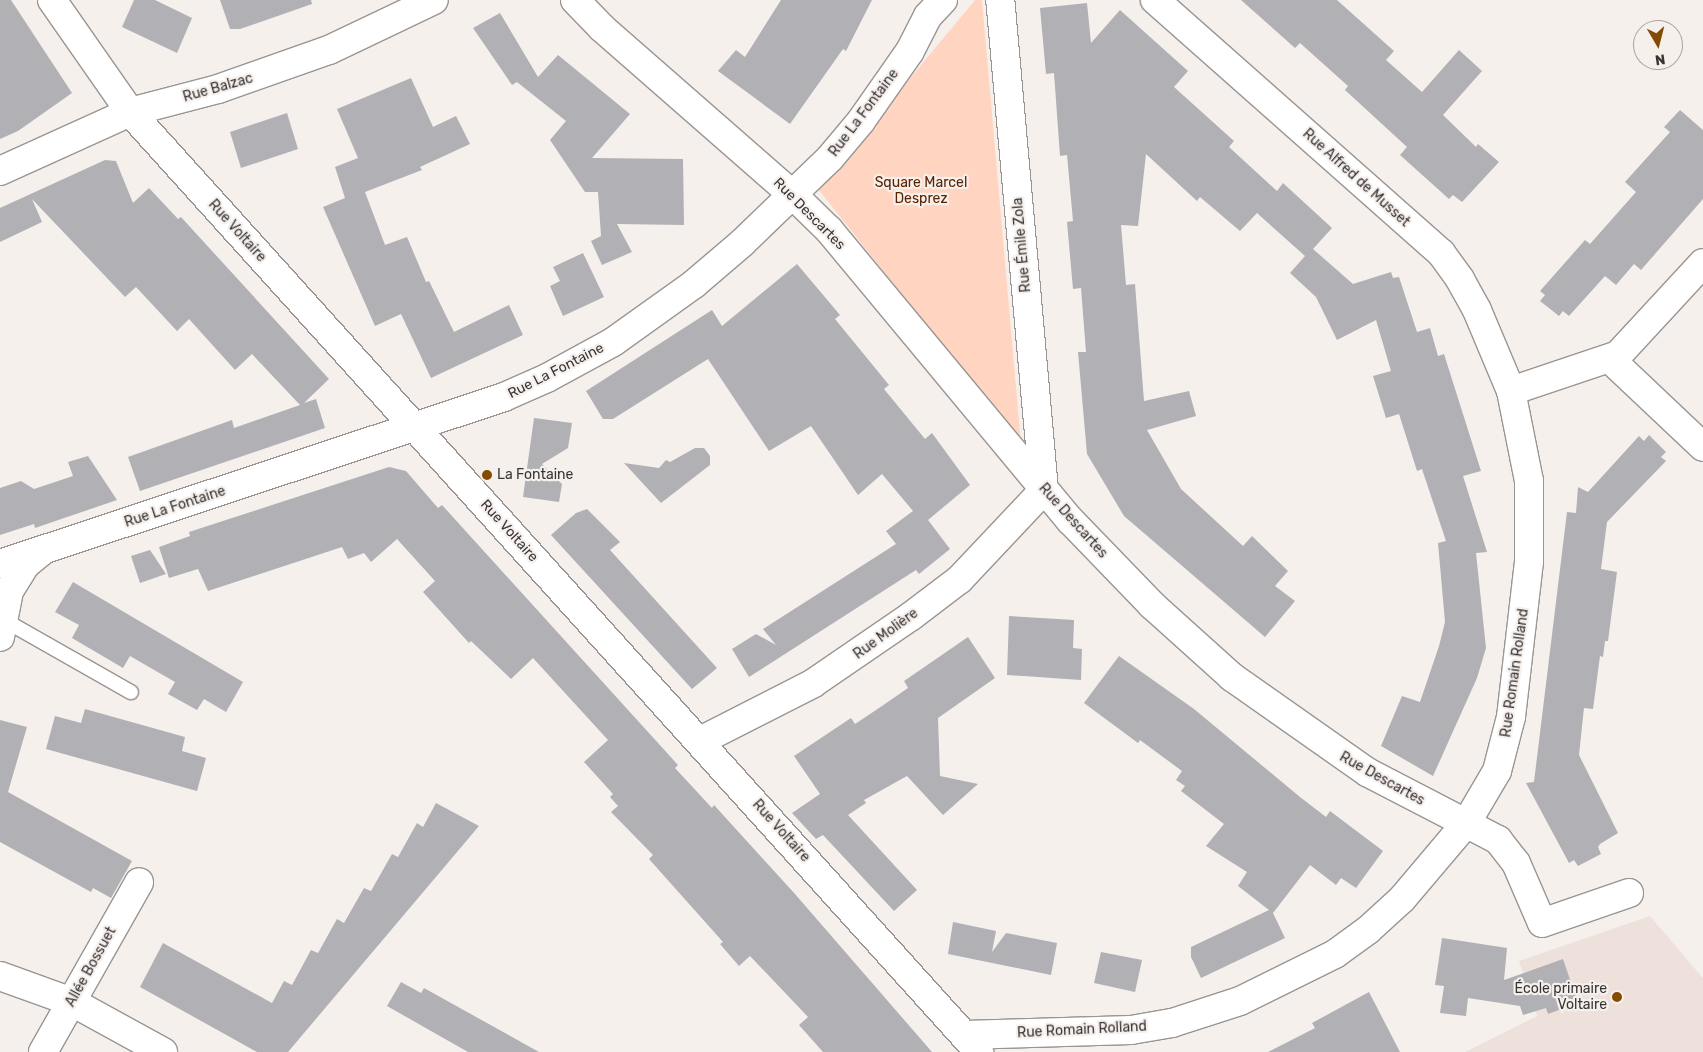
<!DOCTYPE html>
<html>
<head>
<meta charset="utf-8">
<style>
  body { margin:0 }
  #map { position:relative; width:1703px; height:1052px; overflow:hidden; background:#f6f0ed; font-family:Rubik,sans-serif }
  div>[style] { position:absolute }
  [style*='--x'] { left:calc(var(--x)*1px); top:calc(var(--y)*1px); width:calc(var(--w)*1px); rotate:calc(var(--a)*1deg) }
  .built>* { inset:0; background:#eee1db }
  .green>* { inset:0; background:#ffd5c2 }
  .building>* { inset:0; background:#b0b0b5 }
  .roads { filter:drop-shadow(1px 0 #9a9592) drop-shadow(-1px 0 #9a9592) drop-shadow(0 1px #9a9592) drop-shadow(0 -1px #9a9592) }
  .lane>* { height:14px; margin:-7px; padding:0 7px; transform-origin:7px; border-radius:7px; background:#fff }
  .street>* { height:28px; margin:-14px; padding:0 14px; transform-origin:14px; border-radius:14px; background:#fff }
  .secondary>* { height:28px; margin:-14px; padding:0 14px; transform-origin:14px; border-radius:14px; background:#fff }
  .dots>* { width:14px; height:14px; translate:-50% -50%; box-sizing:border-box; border:2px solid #f6f0ed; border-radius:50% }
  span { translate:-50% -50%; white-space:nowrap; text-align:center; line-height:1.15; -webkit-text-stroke:4.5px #f6f0ed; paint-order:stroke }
  .street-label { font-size:14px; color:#373534 }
  .park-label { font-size:14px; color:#592200 }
  .poi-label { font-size:14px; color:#373534 }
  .left { translate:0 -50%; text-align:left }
  .right { translate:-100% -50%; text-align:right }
  .north { position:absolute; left:1633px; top:20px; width:50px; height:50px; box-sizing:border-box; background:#f6f0ed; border:1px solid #aaa5a3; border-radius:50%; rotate:172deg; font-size:14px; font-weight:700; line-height:20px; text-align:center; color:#373534 }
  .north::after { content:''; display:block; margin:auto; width:18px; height:22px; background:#864b03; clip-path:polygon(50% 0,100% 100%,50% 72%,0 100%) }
</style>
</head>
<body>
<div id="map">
  <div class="built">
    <div style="clip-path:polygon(1650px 916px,1703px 978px,1703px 1052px,1465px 1052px,1537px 1016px,1519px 961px)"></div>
  </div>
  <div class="green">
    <div style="clip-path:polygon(975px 0,982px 0,1021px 444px,818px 189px)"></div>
  </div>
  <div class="building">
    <div style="clip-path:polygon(0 0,11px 0,72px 93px,18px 131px,0 139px)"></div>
    <div style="clip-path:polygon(134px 0,155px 0,192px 18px,177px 53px,122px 27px)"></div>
    <div style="clip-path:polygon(220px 0,311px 0,312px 4px,240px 29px,230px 29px)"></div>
    <div style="clip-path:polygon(781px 0,872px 0,846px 51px,843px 49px,790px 124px,718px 71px,736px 50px,745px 57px)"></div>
    <div style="clip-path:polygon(1241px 0,1337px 0,1394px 51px,1386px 60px,1422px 92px,1459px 50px,1482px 71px,1443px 115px,1476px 147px,1478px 144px,1499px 162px,1462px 202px,1453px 195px,1449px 199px,1400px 155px,1407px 147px,1345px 90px,1348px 86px,1300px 43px,1295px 48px)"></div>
    <div style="clip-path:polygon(1087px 3px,1091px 43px,1120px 10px,1188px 71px,1174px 87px,1234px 141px,1229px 147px,1277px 191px,1283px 183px,1332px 228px,1313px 249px,1353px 284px,1391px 272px,1393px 278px,1399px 277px,1417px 332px,1430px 328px,1438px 356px,1444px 354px,1481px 471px,1463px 476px,1487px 552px,1476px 553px,1486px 648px,1477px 678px,1433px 776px,1381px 746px,1402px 696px,1420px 702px,1439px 646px,1445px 622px,1438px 543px,1446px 541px,1422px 469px,1417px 471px,1399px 414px,1386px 418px,1373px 376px,1391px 371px,1376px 320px,1337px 340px,1316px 297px,1290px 273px,1305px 256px,1257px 213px,1240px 231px,1200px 197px,1197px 201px,1146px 154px,1138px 226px,1121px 225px,1126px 285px,1135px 284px,1144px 401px,1189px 391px,1196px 416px,1147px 430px,1181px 489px,1243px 546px,1252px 536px,1288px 571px,1275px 586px,1295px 601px,1265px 637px,1124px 516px,1087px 454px,1078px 352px,1086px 352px,1081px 288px,1073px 289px,1067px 222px,1073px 221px,1067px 155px,1060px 156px,1054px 73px,1046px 74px,1040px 8px)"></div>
    <div style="clip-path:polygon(500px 13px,538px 77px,558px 55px,630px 114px,592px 158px,683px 159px,684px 225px,617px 224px,632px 252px,602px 265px,591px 241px,601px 236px,598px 192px,585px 192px,550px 140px,566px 121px,517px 82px,512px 85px,473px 28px)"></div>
    <div style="clip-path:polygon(411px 78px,433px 127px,456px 116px,470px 144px,420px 167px,422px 170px,365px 192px,385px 245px,407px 237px,426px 282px,429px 281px,454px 332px,509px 305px,523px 335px,431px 378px,401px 314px,375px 326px,323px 207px,345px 198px,335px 167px,358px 158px,337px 109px)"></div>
    <div style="clip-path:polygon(1680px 110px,1703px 130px,1703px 199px,1641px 270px,1634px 264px,1616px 285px,1605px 276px,1569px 316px,1563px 311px,1559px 316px,1540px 301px,1545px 295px,1540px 291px,1585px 240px,1590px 244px,1636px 192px,1625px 182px,1670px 132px,1664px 127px)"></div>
    <div style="clip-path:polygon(287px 113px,298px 149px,241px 168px,230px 132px)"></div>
    <div style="clip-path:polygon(105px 160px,116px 161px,133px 203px,149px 188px,178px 219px,181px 217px,329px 379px,304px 403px,316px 399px,325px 428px,140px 491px,128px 457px,232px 420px,234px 428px,300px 405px,252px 354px,235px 370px,189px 319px,177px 331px,136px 287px,125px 297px,32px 199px,42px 222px,0 242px,0 208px)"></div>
    <div style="clip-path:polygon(583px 253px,604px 297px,563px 316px,550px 286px,560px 281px,553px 267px)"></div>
    <div style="clip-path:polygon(797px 264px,840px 315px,835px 319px,889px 385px,884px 389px,925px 439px,932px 433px,970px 485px,928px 520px,950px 549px,919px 574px,916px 570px,749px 677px,732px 649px,756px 634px,776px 645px,763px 629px,896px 544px,886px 531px,913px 511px,882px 474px,858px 495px,811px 426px,769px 451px,708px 359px,613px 419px,603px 419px,586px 391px,712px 310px,722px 326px)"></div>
    <div style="clip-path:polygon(534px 418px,572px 423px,568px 448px,542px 464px,562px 484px,559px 502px,523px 497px)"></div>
    <div style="clip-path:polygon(1649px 435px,1666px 452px,1661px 457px,1666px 461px,1607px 522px,1601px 569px,1617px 572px,1608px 641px,1605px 641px,1603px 657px,1600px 656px,1593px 709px,1584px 708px,1579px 755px,1618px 833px,1600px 844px,1598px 847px,1601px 854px,1578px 866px,1574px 860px,1569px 863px,1526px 783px,1534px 782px,1567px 512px,1576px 513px,1578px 487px,1588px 492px,1639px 436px,1644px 441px)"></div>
    <div style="clip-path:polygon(695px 448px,704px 448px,710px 456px,710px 465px,661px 503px,624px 463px,659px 468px,666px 460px,670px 462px)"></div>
    <div style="clip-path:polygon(88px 456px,117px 500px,35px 528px,34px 524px,0 535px,0 488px,21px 481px,34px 489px,73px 476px,68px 462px)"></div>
    <div style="clip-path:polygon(389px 467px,406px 471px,438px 508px,442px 505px,678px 765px,675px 768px,712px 808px,714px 805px,795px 894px,932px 1052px,823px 1052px,799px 1025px,808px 1017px,750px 956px,739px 966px,720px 944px,723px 942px,649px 859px,653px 855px,611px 812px,618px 806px,610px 797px,613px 794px,584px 762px,608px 740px,533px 658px,511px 679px,471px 641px,469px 643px,423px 592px,435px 581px,397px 539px,371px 562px,364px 553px,348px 559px,342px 547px,208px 591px,198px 569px,169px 578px,159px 547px,190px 536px,189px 532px)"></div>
    <div style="clip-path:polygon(587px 509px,620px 542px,610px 550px,717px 668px,692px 689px,551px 535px,576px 513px)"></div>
    <div style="clip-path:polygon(150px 550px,166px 574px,140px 583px,131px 556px)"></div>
    <div style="clip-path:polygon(73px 582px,243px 682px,226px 712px,204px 699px,197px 710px,168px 694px,175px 682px,130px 656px,123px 668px,72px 638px,79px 625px,55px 612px)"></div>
    <div style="clip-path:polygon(1009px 616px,1074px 620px,1073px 648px,1082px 649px,1081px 680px,1007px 675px)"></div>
    <div style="clip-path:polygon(968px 637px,995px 678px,938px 718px,940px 776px,978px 784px,943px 815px,907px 776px,864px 800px,866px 803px,848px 815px,917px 890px,894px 911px,823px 835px,816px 839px,792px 813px,820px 794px,794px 756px,851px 718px,855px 724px,882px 706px,908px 688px,904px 681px)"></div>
    <div style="clip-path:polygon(1119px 656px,1194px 709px,1300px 797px,1326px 817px,1330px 811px,1383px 851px,1356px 888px,1341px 878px,1336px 885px,1310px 865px,1273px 913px,1285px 938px,1201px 978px,1191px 957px,1191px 947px,1269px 910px,1238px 886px,1247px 872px,1206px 846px,1224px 824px,1181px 791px,1185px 786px,1176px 780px,1182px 771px,1140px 740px,1138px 743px,1084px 703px)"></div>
    <div style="clip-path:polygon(85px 709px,185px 737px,182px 751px,206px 758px,197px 791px,46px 749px,55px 716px,81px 723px)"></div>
    <div style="clip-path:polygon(0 720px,27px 727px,8px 792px,132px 861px,111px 898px,93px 888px,91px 892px,0 842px)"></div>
    <div style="clip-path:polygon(436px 803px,479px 826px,288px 1052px,257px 1052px,140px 987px,163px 943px,272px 1003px,284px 981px,292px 985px,311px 950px,318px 953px,337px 919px,344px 923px,364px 888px,371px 891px,392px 854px,398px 857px,417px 823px,423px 827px)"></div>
    <div style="clip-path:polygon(953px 922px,996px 931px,992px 952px,1006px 933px,1057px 943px,1051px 975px,948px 954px)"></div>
    <div style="clip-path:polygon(1442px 938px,1507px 948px,1504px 980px,1563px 959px,1578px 1003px,1548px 1014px,1546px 1008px,1523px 1015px,1520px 1006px,1468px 998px,1466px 1016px,1440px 1013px,1444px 986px,1435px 985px)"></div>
    <div style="clip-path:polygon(1101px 952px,1142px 960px,1135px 992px,1094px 983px)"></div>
    <div style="clip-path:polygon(401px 982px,421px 993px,424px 988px,539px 1052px,468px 1052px,387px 1006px)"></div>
    <div style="clip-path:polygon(1369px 992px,1400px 1052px,1268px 1052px,1315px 1028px,1312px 1023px)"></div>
  </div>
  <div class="roads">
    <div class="lane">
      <div style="--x:4;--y:620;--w:146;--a:29.6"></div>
    </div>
    <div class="street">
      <div style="--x:575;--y:0;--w:39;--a:46"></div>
      <div style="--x:602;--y:28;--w:254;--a:41.2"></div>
      <div style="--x:793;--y:195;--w:50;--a:44.2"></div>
      <div style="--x:829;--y:230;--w:378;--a:50.3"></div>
      <div style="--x:1071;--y:521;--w:117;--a:46"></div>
      <div style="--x:1152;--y:605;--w:108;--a:42"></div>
      <div style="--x:1232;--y:677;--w:165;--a:35.1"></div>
      <div style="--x:1367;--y:772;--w:148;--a:27.4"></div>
      <div style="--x:1498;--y:840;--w:29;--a:52"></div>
      <div style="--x:1516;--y:863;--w:65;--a:66.6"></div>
      <div style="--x:1542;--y:923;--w:92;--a:-19"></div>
      <div style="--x:0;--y:171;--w:143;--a:-24.4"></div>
      <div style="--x:130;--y:112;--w:91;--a:-14.6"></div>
      <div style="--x:218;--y:89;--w:118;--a:-19.4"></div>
      <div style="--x:329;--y:50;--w:116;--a:-25.5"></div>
      <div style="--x:1610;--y:359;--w:128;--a:43.4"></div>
      <div style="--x:1511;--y:391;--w:113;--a:-18.6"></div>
      <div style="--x:1618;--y:355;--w:125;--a:-47.3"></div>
      <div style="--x:0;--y:564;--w:531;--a:-18.33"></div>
      <div style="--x:504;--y:397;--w:47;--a:-23.8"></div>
      <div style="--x:547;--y:378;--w:75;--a:-28.6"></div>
      <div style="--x:613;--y:342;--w:100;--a:-35.6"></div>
      <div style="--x:694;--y:284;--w:63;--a:-40.5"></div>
      <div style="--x:742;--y:243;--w:122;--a:-44"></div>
      <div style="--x:830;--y:158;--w:48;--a:-50"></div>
      <div style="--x:861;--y:121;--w:85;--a:-55"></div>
      <div style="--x:910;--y:51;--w:39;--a:-63"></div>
      <div style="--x:928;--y:16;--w:22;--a:-47"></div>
      <div style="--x:0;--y:637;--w:47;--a:-78.9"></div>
      <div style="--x:9;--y:591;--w:32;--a:-58"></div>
      <div style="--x:26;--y:564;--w:19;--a:-39"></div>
      <div style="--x:700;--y:741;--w:126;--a:-27"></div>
      <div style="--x:812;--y:684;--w:119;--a:-34.4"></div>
      <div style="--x:910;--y:617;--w:63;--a:-37.2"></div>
      <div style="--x:960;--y:579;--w:122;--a:-46.7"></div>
      <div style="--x:1044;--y:490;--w:492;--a:-95.1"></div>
      <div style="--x:0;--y:976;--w:77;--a:19.9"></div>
      <div style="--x:72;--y:1002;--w:104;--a:28.8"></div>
      <div style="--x:964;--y:1035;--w:167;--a:-1.7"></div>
      <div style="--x:1131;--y:1030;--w:42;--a:-9.7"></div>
      <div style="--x:1172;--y:1023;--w:71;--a:-17.9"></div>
      <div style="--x:1240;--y:1001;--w:106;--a:-26.3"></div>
      <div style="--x:1335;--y:954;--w:41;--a:-36"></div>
      <div style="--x:1368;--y:930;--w:46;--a:-42.4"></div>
      <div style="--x:1402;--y:899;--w:101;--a:-49.8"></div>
      <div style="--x:1467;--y:822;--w:59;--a:-59.5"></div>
      <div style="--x:1497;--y:771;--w:56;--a:-75.5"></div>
      <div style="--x:1511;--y:717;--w:156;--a:-83.4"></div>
      <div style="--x:1529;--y:562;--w:81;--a:-90"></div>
      <div style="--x:1529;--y:481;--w:92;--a:-101.3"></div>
      <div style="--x:1511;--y:391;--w:88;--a:-112.8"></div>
      <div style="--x:1477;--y:310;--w:35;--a:-119"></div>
      <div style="--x:1460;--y:279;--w:32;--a:-126"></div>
      <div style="--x:1441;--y:253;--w:382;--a:-138.5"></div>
      <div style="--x:43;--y:1052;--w:195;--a:-60.5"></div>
    </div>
    <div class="secondary">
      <div style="--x:52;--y:0;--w:136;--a:55.1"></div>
      <div style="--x:130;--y:112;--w:1267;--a:47.91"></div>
    </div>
  </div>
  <div class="dots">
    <div style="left:487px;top:475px;background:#864b03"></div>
    <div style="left:1617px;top:997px;background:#864b03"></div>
  </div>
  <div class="street-label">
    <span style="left:218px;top:88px;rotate:-16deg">Rue Balzac</span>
    <span style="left:864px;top:113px;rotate:-53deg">Rue La Fontaine</span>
    <span style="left:1356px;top:178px;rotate:42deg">Rue Alfred de Musset</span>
    <span style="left:809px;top:214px;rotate:45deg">Rue Descartes</span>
    <span style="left:237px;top:231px;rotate:48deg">Rue Voltaire</span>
    <span style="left:1022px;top:245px;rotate:-95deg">Rue Émile Zola</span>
    <span style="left:556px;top:371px;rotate:-27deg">Rue La Fontaine</span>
    <span style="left:175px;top:507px;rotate:-18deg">Rue La Fontaine</span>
    <span style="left:1073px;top:521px;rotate:48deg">Rue Descartes</span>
    <span style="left:509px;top:531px;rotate:48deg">Rue Voltaire</span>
    <span style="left:886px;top:634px;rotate:-36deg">Rue Molière</span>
    <span style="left:1515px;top:673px;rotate:-82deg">Rue Romain Rolland</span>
    <span style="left:1382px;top:779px;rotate:29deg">Rue Descartes</span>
    <span style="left:781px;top:831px;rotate:48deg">Rue Voltaire</span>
    <span style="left:91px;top:967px;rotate:-61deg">Allée Bossuet</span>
    <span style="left:1082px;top:1030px;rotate:-3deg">Rue Romain Rolland</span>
  </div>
  <div class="park-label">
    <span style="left:921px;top:191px">Square Marcel<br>Desprez</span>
  </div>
  <div class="poi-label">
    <span class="left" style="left:497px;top:475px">La Fontaine</span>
    <span class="right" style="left:1607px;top:997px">École primaire<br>Voltaire</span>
  </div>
  <div class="north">N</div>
</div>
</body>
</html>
